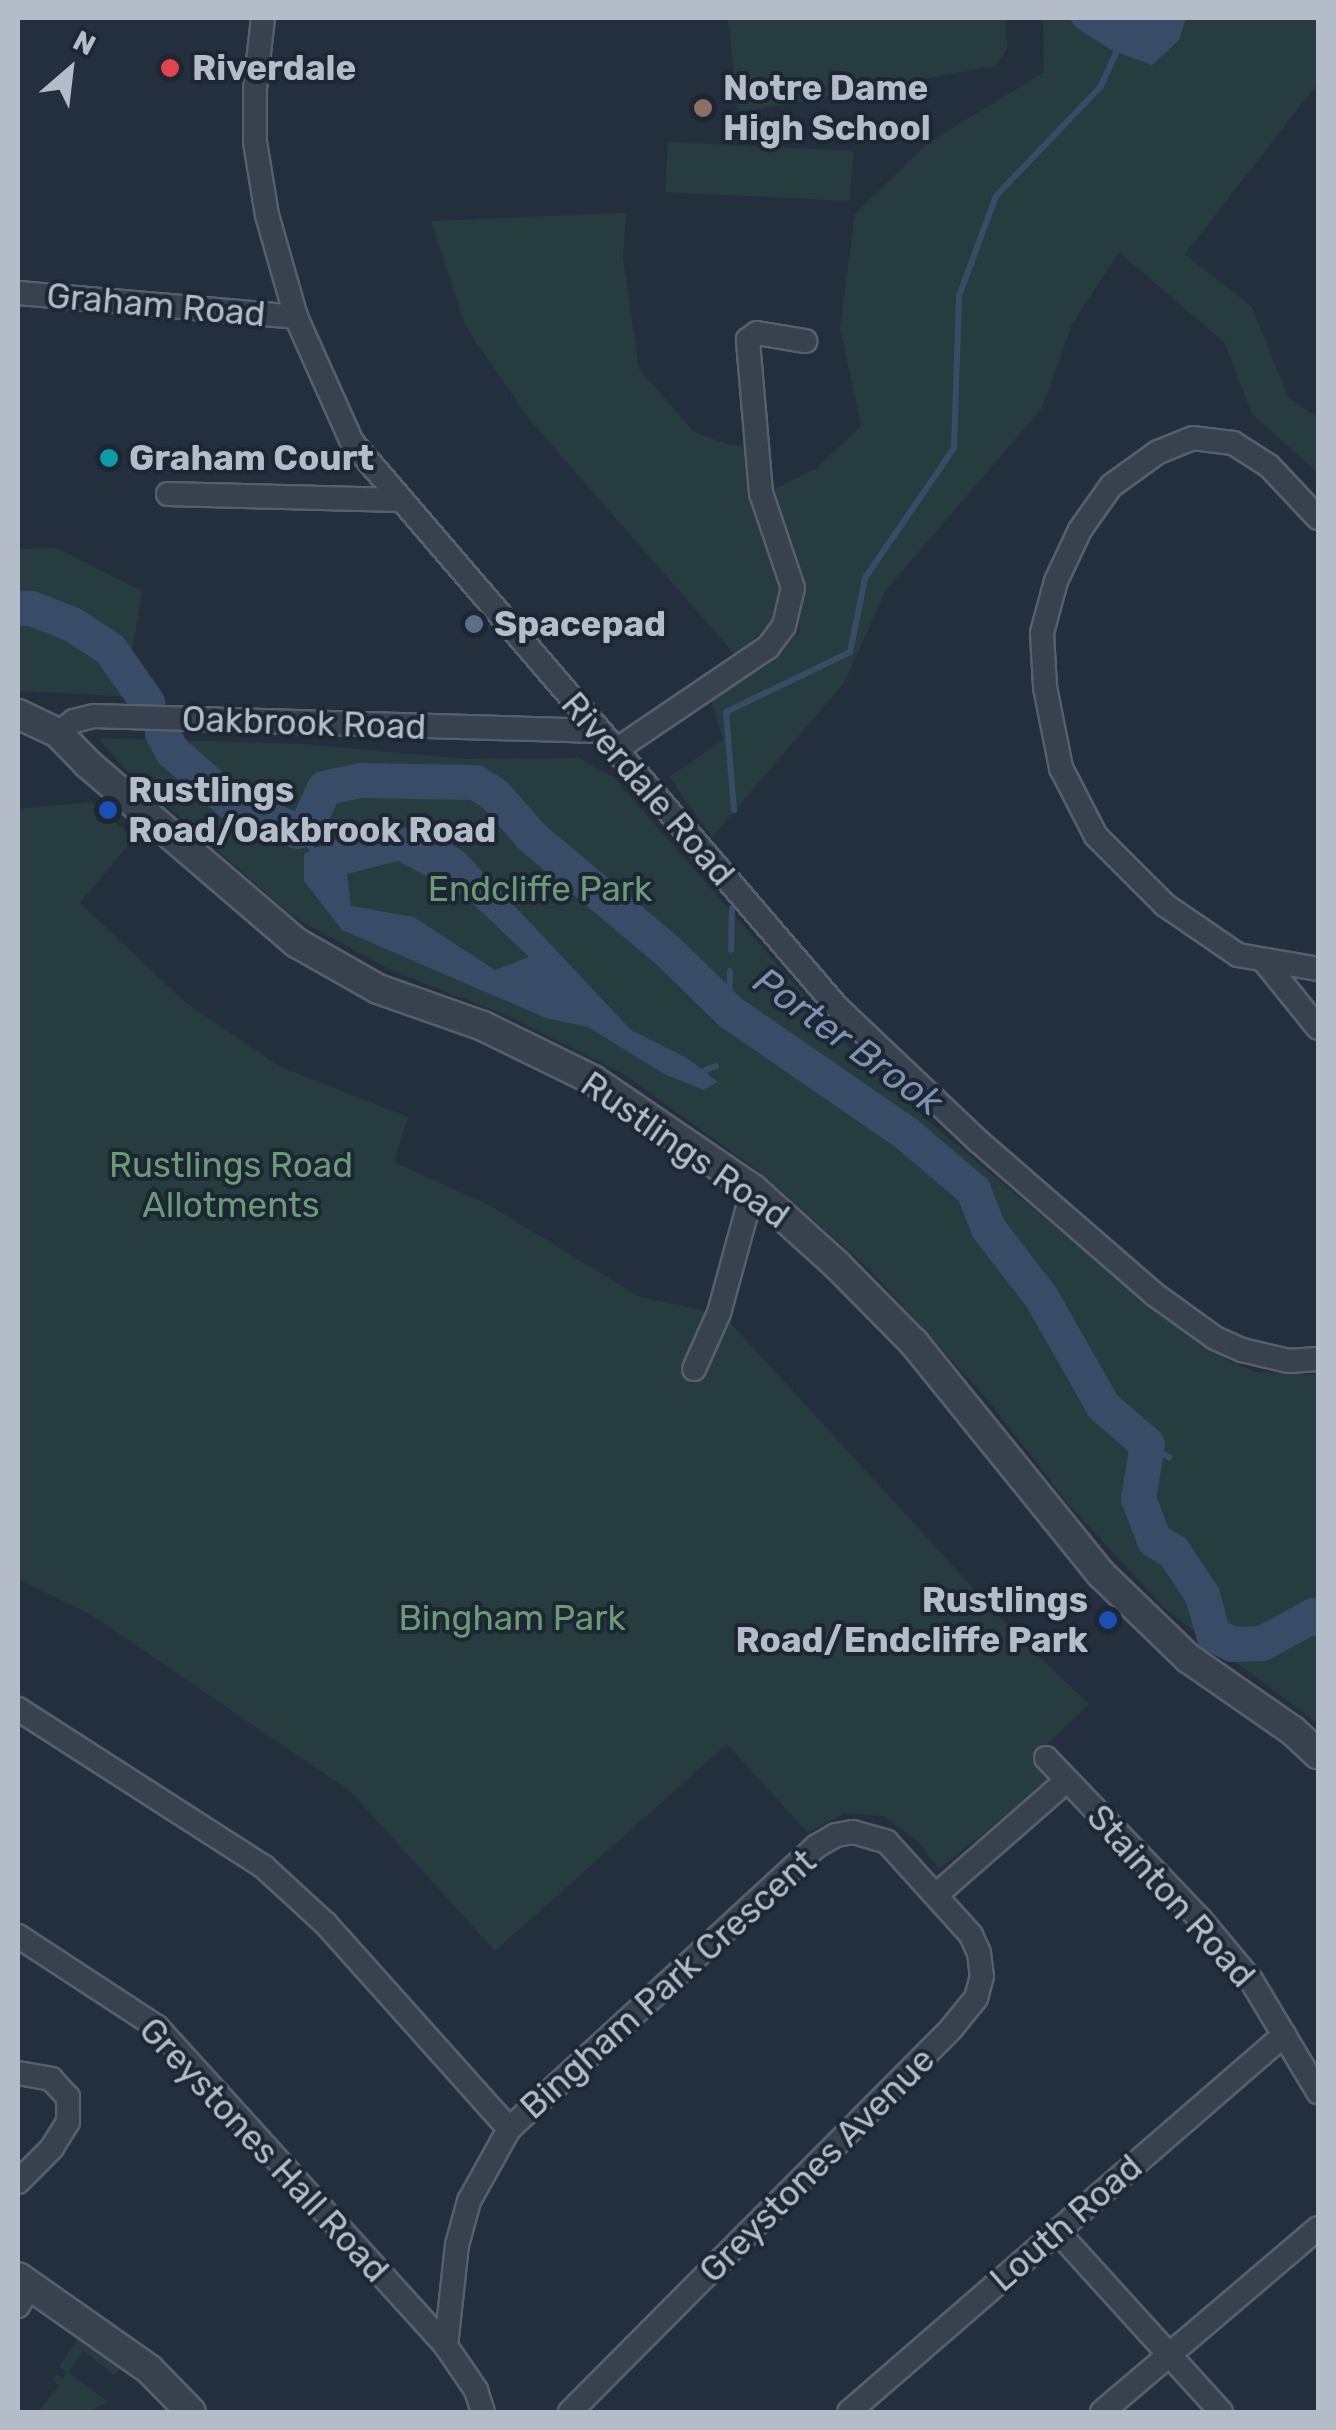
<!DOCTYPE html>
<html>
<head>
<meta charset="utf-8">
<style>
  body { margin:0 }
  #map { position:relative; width:1336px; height:2430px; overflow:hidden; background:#242f3e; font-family:Rubik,sans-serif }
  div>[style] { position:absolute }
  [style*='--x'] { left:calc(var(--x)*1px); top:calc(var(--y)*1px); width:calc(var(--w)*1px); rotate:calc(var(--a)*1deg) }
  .green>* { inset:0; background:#263c3f }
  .water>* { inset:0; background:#394c67 }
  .stream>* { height:6px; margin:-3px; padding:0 3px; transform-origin:3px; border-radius:3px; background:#394c67 }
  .river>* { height:35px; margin:-17.5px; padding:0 17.5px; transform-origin:17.5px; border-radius:17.5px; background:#394c67 }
  .roads { filter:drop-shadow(2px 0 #565f6c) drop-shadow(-2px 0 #565f6c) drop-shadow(0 2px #565f6c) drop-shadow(0 -2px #565f6c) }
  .minor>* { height:22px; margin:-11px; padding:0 11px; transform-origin:11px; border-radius:11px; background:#38414e }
  .tertiary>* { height:28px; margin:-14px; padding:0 14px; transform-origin:14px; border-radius:14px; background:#38414e }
  .dots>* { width:28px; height:28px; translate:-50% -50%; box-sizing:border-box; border:5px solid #1d2633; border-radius:50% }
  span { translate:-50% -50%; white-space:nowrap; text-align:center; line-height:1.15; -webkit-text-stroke:8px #1d2633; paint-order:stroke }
  .poi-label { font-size:35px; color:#b4bcc9; font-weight:700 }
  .left { translate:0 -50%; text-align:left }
  .right { translate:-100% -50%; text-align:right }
  .street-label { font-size:35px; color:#b4bcc9 }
  .park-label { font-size:35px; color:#6b9a76 }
  .water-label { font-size:38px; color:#7c92b1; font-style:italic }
  .frame { position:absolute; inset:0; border:20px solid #b4bcc9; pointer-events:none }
  .north { position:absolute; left:20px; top:20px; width:100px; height:100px; -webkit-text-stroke:8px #1d2633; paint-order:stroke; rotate:28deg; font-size:28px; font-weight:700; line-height:40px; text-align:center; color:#b4bcc9 }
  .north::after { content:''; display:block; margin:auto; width:35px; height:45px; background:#b4bcc9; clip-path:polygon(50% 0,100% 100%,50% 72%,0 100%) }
</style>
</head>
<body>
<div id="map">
  <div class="green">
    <div style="clip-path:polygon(728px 18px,1006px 18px,1007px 49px,995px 66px,738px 113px)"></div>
    <div style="clip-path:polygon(1043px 18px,1318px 18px,1318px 83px,1185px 254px,1252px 307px,1288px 397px,1318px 418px,1318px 473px,1252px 414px,1224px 342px,1119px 252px,1072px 324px,1042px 408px,886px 590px,844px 683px,712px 837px,669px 777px,723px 740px,709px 694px,799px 634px,803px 572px,785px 574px,779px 613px,737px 657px,529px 419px,466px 327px,431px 221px,626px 213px,623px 258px,639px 369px,694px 432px,728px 444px,769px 448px,775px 489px,817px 468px,861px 426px,840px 328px,855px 214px,928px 143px,1044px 72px)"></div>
    <div style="clip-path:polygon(668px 142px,854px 151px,849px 201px,665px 192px)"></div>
    <div style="clip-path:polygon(57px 548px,142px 591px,131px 659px,156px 698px,18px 691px,18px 549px)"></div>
    <div style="clip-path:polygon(98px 738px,303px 744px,465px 759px,579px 758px,614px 778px,861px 1060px,927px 1120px,1158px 1313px,1228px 1360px,1255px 1372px,1318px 1375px,1318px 1724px,1166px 1610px,1071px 1507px,987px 1399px,868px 1268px,761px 1173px,625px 1075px,506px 1015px,392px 971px,292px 916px,124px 768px)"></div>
    <div style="clip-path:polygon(91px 802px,134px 838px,80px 903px,186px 1003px,281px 1067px,408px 1117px,394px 1162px,491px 1206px,638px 1296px,723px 1315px,1019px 1638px,1089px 1704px,1031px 1760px,1048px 1781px,939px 1869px,918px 1841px,883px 1816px,844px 1813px,808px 1833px,727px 1744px,495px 1951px,351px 1792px,90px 1614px,18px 1579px,18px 809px)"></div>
    <div style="clip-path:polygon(79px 2337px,123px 2365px,115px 2375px,83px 2351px,68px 2372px,108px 2402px,89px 2412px,38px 2412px,59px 2386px,53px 2380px,57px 2374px,63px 2378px,67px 2372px,59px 2366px)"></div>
  </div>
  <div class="water">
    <div style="clip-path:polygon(1069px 18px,1186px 18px,1179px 40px,1152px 65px,1111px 50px,1077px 28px)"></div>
    <div style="clip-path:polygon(evenodd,424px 827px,464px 852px,631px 1030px,687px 1058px,718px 1082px,704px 1090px,666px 1075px,588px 1027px,546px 1018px,342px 930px,304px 881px,304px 854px,361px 828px,424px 827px,398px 861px,467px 898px,529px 957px,495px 970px,414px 917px,351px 906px,347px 874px,398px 861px)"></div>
  </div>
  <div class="stream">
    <div style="--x:734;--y:810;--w:98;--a:-94.7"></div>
    <div style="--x:726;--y:712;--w:138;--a:-25.8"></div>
    <div style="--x:850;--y:652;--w:76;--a:-78.5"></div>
    <div style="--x:865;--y:578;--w:158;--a:-55.6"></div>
    <div style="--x:954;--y:448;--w:152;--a:-88.1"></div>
    <div style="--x:959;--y:296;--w:107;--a:-69.7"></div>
    <div style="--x:996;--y:196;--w:152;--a:-46.3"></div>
    <div style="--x:1101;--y:86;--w:44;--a:-65.8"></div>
    <div style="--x:297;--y:831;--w:26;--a:50"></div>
    <div style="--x:314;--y:851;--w:8;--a:-7"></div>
    <div style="--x:731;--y:950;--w:42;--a:-88.6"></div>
    <div style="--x:729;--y:1011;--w:40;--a:-88.6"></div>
    <div style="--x:748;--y:1035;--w:9;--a:-41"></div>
    <div style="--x:703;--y:1071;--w:14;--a:-21"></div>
    <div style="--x:1147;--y:1444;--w:26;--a:31"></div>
  </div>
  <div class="river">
    <div style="--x:18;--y:608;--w:13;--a:0"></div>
    <div style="--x:31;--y:608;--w:44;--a:21.3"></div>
    <div style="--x:72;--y:624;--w:45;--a:33.3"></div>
    <div style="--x:110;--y:649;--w:65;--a:55.1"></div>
    <div style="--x:162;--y:733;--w:21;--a:61"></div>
    <div style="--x:172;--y:751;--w:76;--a:41.3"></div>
    <div style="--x:229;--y:801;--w:74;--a:23.8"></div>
    <div style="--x:297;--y:831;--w:16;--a:-40"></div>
    <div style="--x:309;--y:821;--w:36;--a:-66"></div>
    <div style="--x:324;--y:788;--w:37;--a:-13"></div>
    <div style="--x:360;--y:780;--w:115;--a:1"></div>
    <div style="--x:475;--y:782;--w:22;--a:32"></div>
    <div style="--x:494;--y:794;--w:57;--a:48.5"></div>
    <div style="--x:532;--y:837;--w:179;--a:40"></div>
    <div style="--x:669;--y:952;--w:84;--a:44.5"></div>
    <div style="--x:729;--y:1011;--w:216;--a:34.6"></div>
    <div style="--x:907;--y:1134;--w:87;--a:40.3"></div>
    <div style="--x:973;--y:1190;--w:41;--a:68.5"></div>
    <div style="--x:988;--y:1228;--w:87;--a:52.5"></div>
    <div style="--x:1041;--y:1297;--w:125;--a:60.4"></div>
    <div style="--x:1103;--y:1406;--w:58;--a:40.8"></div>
    <div style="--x:1147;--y:1444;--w:55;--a:99.5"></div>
    <div style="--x:1138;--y:1498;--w:45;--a:69.1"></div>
    <div style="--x:1154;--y:1540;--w:22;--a:30"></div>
    <div style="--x:1173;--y:1551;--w:53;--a:56.6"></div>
    <div style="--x:1202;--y:1595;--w:41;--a:74.2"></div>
    <div style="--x:1213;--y:1634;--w:21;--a:28"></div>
    <div style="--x:1232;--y:1644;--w:30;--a:-2"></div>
    <div style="--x:1262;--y:1643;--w:58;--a:-28.8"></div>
    <div style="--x:1313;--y:1615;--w:6;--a:39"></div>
  </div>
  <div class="roads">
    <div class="minor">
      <div style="--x:263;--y:18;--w:70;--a:96.5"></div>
      <div style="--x:255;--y:88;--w:54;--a:90"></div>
      <div style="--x:255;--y:142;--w:74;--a:80.7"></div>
      <div style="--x:267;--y:215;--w:106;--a:74.1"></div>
      <div style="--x:296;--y:317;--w:137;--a:65.9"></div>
      <div style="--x:352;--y:442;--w:745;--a:49.36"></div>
      <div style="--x:837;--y:1007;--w:193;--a:43.5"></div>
      <div style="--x:977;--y:1140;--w:235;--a:41"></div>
      <div style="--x:1154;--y:1294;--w:75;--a:35.8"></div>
      <div style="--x:1215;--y:1338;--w:30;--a:24"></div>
      <div style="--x:1242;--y:1350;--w:48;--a:13.2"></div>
      <div style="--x:1289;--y:1361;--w:29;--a:-4"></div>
      <div style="--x:18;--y:293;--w:279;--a:4.9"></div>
      <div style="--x:168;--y:494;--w:230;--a:1.5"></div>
      <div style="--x:1318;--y:518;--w:71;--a:-133.3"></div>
      <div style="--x:1269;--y:466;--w:43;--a:-147.4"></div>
      <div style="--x:1233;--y:443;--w:40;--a:-172.9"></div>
      <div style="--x:1193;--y:438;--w:38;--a:158"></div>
      <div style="--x:1158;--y:452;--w:58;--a:144.1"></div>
      <div style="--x:1111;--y:486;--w:54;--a:125.2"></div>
      <div style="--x:1080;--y:530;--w:56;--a:115.2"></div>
      <div style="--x:1056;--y:581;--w:54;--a:105.1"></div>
      <div style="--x:1042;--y:633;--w:54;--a:86.8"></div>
      <div style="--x:1045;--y:687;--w:83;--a:78.8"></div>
      <div style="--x:1061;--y:768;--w:76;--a:62.8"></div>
      <div style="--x:1096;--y:836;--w:98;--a:45"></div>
      <div style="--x:1165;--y:905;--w:88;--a:34.4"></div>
      <div style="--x:1238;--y:955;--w:81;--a:9.9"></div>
      <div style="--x:58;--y:733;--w:20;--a:-37"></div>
      <div style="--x:74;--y:721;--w:21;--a:-14"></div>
      <div style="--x:94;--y:716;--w:505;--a:1.7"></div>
      <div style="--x:616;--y:750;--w:184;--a:-34.1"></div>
      <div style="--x:768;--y:647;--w:26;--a:-53"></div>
      <div style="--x:784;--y:626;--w:39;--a:-77"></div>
      <div style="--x:793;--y:588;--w:100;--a:-108.6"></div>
      <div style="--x:761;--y:493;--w:154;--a:-94.9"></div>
      <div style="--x:748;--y:340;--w:11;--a:-38"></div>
      <div style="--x:757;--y:333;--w:49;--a:9.5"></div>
      <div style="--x:1264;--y:961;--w:86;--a:51.1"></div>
      <div style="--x:694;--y:1369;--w:61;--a:-65.9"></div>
      <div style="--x:719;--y:1313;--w:129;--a:-74.7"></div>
      <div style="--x:18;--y:1709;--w:292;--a:32.7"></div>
      <div style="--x:264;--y:1867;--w:84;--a:42.6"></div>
      <div style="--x:326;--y:1924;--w:275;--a:48.2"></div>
      <div style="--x:1046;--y:1758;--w:224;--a:46.3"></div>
      <div style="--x:1201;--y:1920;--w:78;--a:50.2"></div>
      <div style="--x:1251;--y:1980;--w:131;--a:59.1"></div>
      <div style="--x:936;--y:1895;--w:171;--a:-41.2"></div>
      <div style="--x:18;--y:1936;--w:166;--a:33.2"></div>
      <div style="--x:157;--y:2027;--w:430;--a:47.8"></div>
      <div style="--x:18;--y:2073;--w:34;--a:10"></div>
      <div style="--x:51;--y:2079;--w:25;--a:47"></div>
      <div style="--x:68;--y:2097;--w:25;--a:90"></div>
      <div style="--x:68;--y:2122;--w:31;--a:122"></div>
      <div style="--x:52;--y:2148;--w:48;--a:135"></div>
      <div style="--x:1057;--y:2231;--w:244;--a:47.8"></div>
      <div style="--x:18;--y:2306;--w:24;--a:-60"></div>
      <div style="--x:483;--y:2412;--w:23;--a:-108"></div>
      <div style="--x:476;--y:2390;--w:53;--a:-124.3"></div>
      <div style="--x:446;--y:2346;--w:102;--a:-83.8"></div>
      <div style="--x:457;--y:2245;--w:46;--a:-74.7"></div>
      <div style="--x:469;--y:2201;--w:82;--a:-60.9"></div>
      <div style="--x:509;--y:2129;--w:418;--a:-42.6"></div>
      <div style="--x:817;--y:1846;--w:22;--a:-30"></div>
      <div style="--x:836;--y:1835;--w:17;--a:-10"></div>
      <div style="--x:853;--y:1832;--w:35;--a:16"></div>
      <div style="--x:887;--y:1842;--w:125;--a:47.9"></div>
      <div style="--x:971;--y:1935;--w:20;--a:66"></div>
      <div style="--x:979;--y:1953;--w:23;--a:83"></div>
      <div style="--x:982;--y:1976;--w:23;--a:105"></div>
      <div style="--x:976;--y:1998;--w:38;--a:129"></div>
      <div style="--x:952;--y:2028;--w:542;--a:134.85"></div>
      <div style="--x:849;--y:2412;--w:576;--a:-40.91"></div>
      <div style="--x:1102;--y:2412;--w:284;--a:-40.4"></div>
    </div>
    <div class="tertiary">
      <div style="--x:18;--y:714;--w:44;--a:25.4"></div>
      <div style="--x:58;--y:733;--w:43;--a:45.9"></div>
      <div style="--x:88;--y:764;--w:275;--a:40.6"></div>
      <div style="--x:297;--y:943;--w:93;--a:29.6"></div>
      <div style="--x:378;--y:989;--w:111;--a:19.4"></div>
      <div style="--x:483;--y:1026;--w:123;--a:26.1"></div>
      <div style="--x:593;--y:1080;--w:194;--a:34.3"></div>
      <div style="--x:753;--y:1189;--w:113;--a:42.1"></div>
      <div style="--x:837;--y:1265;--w:110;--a:45.4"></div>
      <div style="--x:914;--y:1343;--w:297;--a:51"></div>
      <div style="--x:1101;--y:1574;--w:121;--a:44"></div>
      <div style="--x:1188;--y:1658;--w:128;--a:34.8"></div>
      <div style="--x:1293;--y:1731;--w:34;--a:43"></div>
      <div style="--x:18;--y:2277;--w:160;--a:35.1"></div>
      <div style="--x:149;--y:2369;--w:60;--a:45.7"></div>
    </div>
  </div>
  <div class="dots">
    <div style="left:170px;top:68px;background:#e0444e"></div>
    <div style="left:703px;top:108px;background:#8d6e63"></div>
    <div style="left:109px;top:458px;background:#0f9aa8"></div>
    <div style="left:474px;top:624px;background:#5c6f8a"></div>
    <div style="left:108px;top:810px;background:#1a4fb4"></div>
    <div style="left:1108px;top:1620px;background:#1a4fb4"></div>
  </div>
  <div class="poi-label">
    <span class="left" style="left:192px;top:68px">Riverdale</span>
    <span class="left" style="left:723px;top:108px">Notre Dame<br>High School</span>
    <span class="left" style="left:129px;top:458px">Graham Court</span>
    <span class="left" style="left:494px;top:624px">Spacepad</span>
    <span class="left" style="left:128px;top:810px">Rustlings<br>Road/Oakbrook Road</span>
    <span class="right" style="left:1088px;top:1620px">Rustlings<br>Road/Endcliffe Park</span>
  </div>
  <div class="street-label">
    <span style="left:156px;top:305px;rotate:5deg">Graham Road</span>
    <span style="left:304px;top:723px;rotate:2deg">Oakbrook Road</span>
    <span style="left:648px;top:789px;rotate:49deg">Riverdale Road</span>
    <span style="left:685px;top:1150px;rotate:35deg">Rustlings Road</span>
    <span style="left:1171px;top:1896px;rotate:48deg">Stainton Road</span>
    <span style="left:668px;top:1984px;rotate:-42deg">Bingham Park Crescent</span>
    <span style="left:264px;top:2150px;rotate:47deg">Greystones Hall Road</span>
    <span style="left:817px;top:2165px;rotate:-45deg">Greystones Avenue</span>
    <span style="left:1066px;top:2223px;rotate:-41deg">Louth Road</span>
  </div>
  <div class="park-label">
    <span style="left:540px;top:889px">Endcliffe Park</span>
    <span style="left:231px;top:1185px">Rustlings Road<br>Allotments</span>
    <span style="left:512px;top:1618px">Bingham Park</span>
  </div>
  <div class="water-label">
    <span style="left:848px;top:1042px;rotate:36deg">Porter Brook</span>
  </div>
  <div class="frame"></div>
  <div class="north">N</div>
</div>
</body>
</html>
